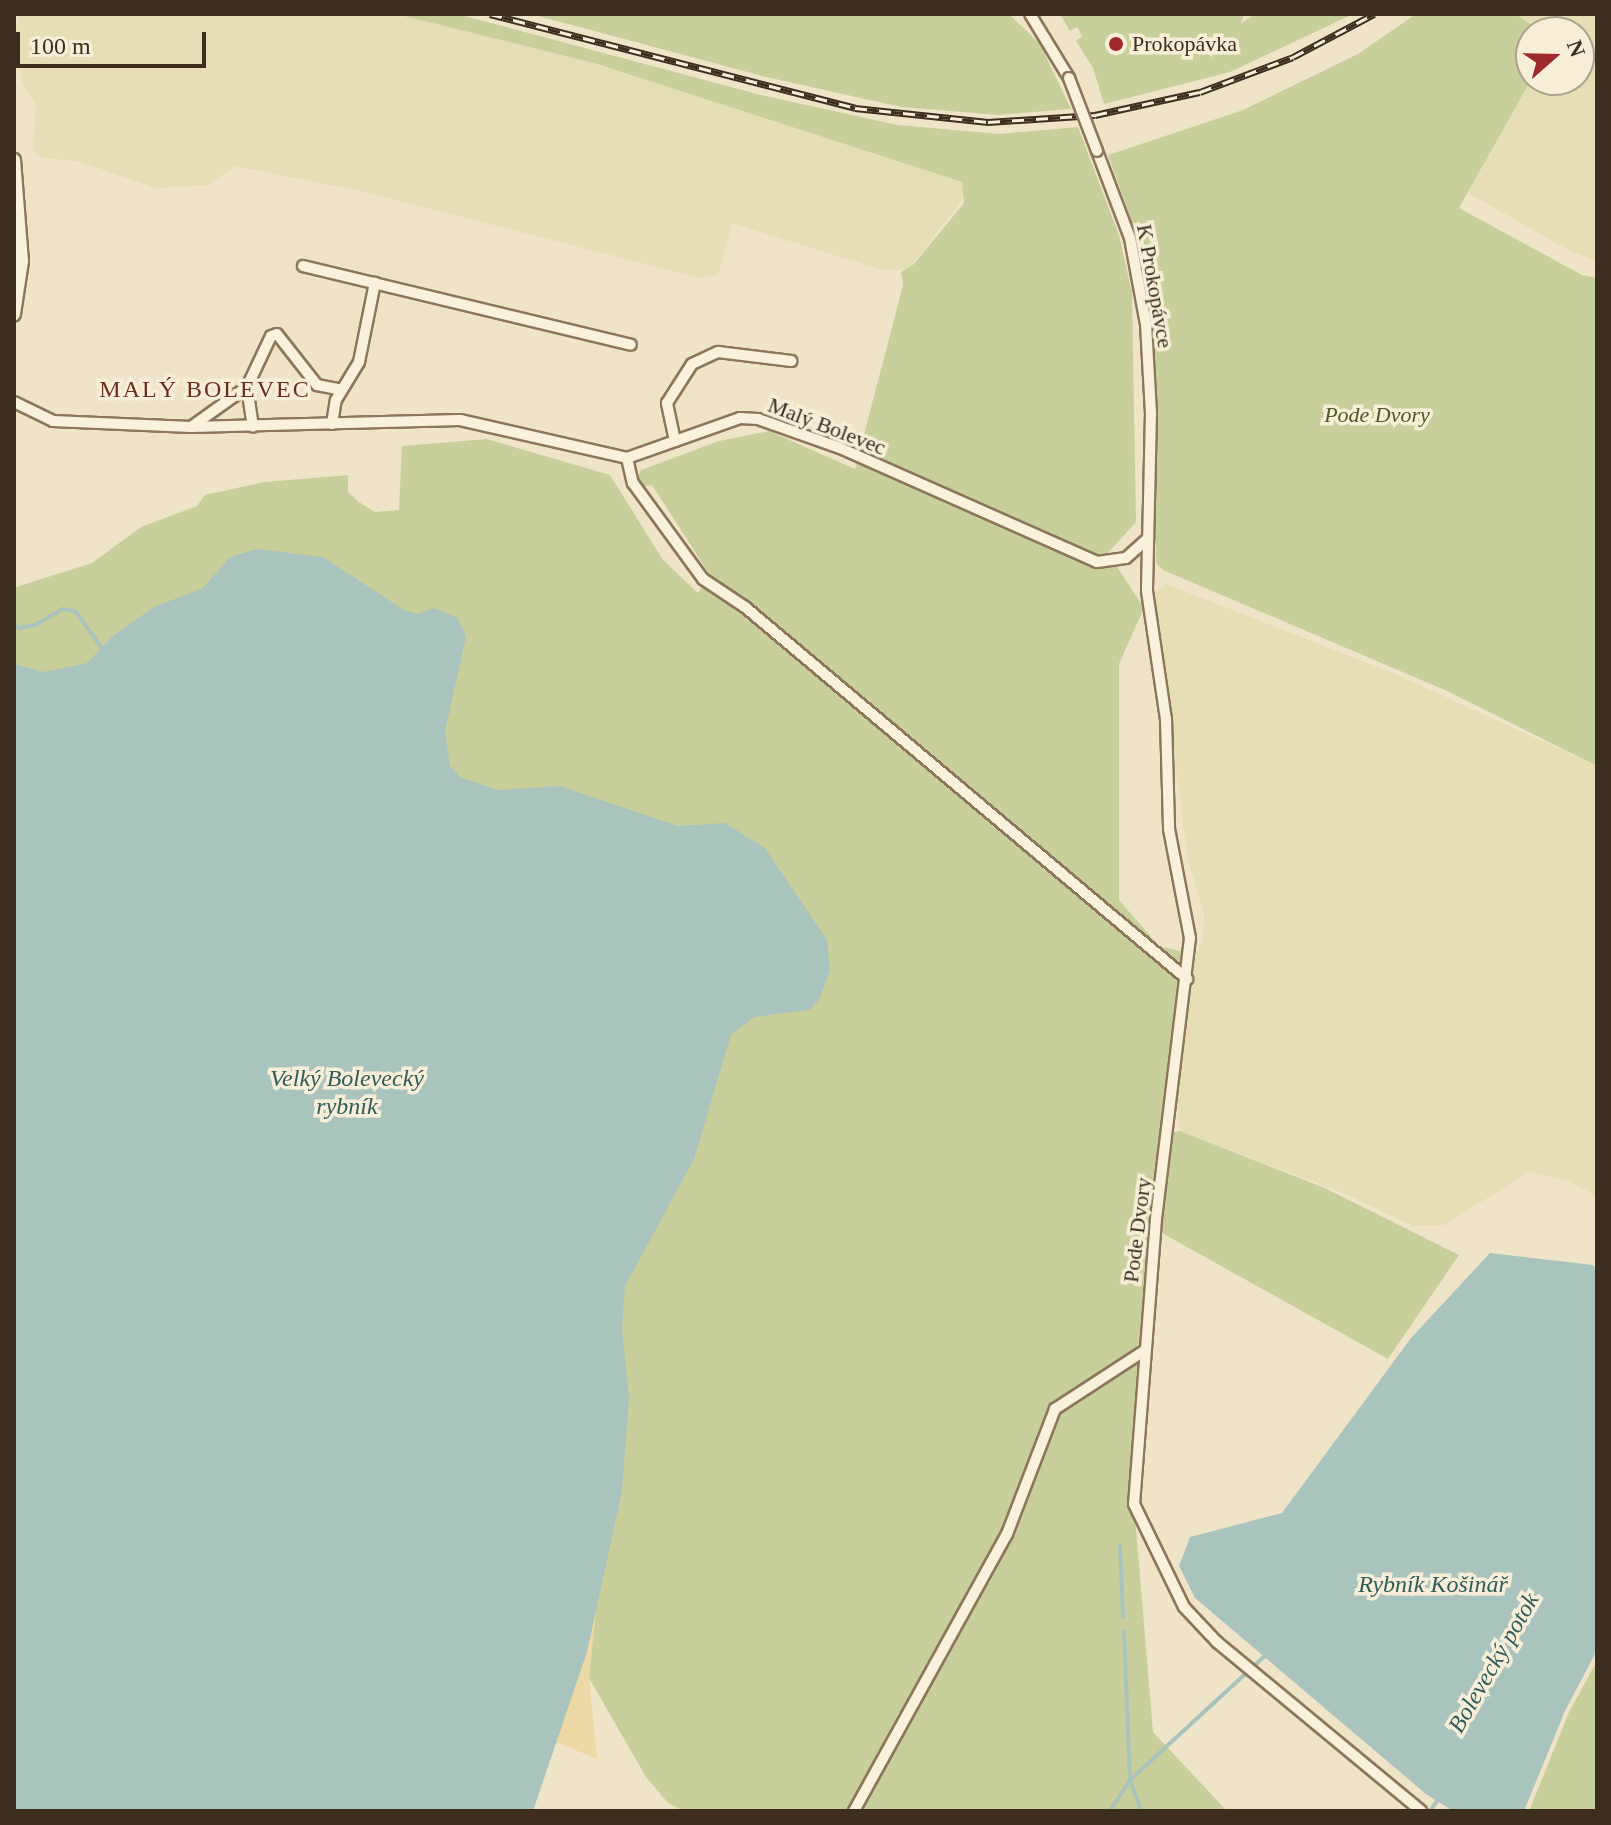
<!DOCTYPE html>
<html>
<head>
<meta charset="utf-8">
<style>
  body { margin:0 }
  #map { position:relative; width:1611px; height:1825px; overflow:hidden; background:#f0e4c8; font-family:Georgia,serif }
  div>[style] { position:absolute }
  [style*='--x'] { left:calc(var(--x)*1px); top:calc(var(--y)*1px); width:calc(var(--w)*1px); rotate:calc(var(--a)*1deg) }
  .farmland>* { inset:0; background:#e6deb5 }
  .green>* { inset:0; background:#c9cf9b }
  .sand>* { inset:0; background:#ecd9a5 }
  .water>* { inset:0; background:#a9c4bc }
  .stream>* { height:4px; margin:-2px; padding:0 2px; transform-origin:2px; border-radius:2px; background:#a9c4bc }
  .roads { filter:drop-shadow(2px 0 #8d765c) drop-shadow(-2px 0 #8d765c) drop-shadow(0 2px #8d765c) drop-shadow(0 -2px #8d765c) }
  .minor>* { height:10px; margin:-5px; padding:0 5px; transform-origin:5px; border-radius:5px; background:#faf1dc }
  .tertiary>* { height:12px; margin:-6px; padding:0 6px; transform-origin:6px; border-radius:6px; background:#faf1dc }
  .rail>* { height:7px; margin-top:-3.5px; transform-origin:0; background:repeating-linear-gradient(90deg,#f7eed8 0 12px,#3d2e20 0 24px); box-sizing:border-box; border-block:2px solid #3d2e20 }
  .bridges { filter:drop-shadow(2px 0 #8d765c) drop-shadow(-2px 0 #8d765c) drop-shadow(0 2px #8d765c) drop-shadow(0 -2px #8d765c) }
  .minor-bridge>* { height:10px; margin:-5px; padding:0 5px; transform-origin:5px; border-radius:5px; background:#faf1dc }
  .dots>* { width:22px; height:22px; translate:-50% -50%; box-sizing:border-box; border:4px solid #f7eed8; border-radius:50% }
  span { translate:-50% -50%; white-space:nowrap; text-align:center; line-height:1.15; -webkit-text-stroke:7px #f7eed8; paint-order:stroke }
  .poi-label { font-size:22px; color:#3d2e20 }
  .left { translate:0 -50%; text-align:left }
  .street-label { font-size:22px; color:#3d2e20 }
  .park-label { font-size:22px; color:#4d5a26; font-style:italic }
  .neighbourhood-label { font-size:24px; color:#6b2e1e; letter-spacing:2px }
  .water-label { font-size:24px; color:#2f5d5a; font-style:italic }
  .frame { position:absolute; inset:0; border:16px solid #3d2e20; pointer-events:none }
  .north { position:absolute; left:1515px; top:16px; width:80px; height:80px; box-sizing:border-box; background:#f7eed8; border:2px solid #ada18e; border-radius:50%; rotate:70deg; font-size:22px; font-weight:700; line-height:32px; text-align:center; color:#3d2e20 }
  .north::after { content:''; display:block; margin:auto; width:28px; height:36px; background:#9e2a2b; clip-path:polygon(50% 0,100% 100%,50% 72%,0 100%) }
  .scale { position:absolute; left:16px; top:32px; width:190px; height:36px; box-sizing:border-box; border:4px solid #3d2e20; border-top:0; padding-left:10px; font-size:24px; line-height:28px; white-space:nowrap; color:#3d2e20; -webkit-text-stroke:6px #f7eed8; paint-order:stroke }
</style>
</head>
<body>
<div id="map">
  <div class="farmland">
    <div style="clip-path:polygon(20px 14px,396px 14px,597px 64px,962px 182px,966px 195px,908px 270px,882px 270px,732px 223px,718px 275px,700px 278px,361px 191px,235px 166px,208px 185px,157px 188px,77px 161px,42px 158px,33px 149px,36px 106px,22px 81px,14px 37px)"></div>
    <div style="clip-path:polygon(1515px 14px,1597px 14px,1597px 261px,1570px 251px,1468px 193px,1531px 80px,1579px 80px,1579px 32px,1543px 32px)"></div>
    <div style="clip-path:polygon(1166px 584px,1393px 673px,1597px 766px,1597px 1196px,1566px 1180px,1529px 1172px,1444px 1225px,1413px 1226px,1341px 1192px,1180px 1131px,1177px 1093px,1187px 979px,1203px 938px,1204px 913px,1188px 860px,1158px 630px,1155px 592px)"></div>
  </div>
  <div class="green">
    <div style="clip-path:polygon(396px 14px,457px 14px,761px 95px,898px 125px,999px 134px,1078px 127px,1119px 235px,1132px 293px,1136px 522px,1108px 553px,1144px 608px,1119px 664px,1119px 900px,1159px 946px,1184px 952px,1166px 1174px,1174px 1132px,1180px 1131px,1325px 1188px,1459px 1255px,1388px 1359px,1160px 1232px,1134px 1504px,1153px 1732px,1227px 1811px,684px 1811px,668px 1803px,646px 1777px,589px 1678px,621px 1306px,581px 1302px,721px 1062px,731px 1035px,744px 1024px,14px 784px,14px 583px,16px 587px,92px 563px,141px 527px,197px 506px,205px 495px,264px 482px,348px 475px,348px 492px,359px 502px,375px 512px,399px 510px,402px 446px,487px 439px,610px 475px,663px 560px,698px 593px,710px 575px,652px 485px,642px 487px,637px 479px,641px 470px,719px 441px,769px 431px,855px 469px,903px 285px,901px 272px,914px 264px,964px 203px,962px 182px,597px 64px)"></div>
    <div style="clip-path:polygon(531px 14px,1009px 14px,1040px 44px,1071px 109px,999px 115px,901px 107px,766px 77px)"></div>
    <div style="clip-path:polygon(1060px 14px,1244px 14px,1241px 23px,1256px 14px,1353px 14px,1230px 72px,1104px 104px,1093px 68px,1076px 41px,1082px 36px,1077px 27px,1070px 31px)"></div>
    <div style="clip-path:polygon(1416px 14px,1515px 14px,1543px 32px,1531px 32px,1531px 80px,1459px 208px,1582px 275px,1597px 278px,1597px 766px,1447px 691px,1163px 570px,1156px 563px,1152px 320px,1137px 236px,1108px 155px,1243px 110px,1358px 54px)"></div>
    <div style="clip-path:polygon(1597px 1661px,1597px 1811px,1529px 1811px,1569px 1712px)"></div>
  </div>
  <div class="sand">
    <div style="clip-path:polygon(597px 1602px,589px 1678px,597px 1759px,522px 1728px)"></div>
  </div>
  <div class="water">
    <div style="clip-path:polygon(257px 549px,323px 557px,404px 610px,417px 614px,434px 608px,458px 618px,466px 637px,445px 731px,450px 766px,460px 777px,497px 790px,560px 786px,678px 826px,725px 823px,765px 848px,827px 940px,830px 970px,819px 1000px,809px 1010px,754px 1017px,731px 1035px,694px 1159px,625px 1286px,622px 1329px,629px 1398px,622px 1491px,587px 1652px,533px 1811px,14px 1811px,14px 664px,44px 672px,87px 663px,114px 635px,154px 607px,203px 588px,230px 557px)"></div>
    <div style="clip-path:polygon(1490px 1253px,1593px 1265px,1597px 1270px,1597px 1650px,1565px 1711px,1524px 1811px,1453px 1811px,1426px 1794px,1195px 1598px,1179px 1566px,1190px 1537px,1282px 1513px,1411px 1338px)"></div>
  </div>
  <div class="stream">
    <div style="--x:14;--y:624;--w:6;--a:39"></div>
    <div style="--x:19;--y:628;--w:16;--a:-11"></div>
    <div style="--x:35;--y:625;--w:32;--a:-30"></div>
    <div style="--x:63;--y:609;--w:13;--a:13"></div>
    <div style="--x:76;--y:612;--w:48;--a:54.3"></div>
    <div style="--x:1120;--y:1545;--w:72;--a:87.6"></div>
    <div style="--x:1124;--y:1631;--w:149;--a:87.7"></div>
    <div style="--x:1130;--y:1780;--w:33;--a:70"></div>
    <div style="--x:1110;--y:1811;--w:37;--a:-57"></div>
    <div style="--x:1130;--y:1780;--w:185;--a:-42.6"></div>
    <div style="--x:1430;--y:1811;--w:16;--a:-55"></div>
  </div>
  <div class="roads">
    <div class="minor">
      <div style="--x:1030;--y:14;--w:75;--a:58.6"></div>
      <div style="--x:1097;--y:151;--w:93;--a:69.2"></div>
      <div style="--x:1130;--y:238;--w:87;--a:79.5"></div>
      <div style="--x:1146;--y:324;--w:89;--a:86.8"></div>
      <div style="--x:1151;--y:413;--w:178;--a:91.3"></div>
      <div style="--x:1147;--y:591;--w:129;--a:81.6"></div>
      <div style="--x:1166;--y:719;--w:110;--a:88.4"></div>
      <div style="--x:1169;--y:829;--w:111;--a:79.1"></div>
      <div style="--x:1190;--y:938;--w:283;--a:96.9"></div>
      <div style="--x:1156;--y:1219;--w:286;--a:94.4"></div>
      <div style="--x:1134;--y:1504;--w:114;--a:64.1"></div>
      <div style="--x:1184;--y:1607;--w:48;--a:46.7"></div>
      <div style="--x:1217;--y:1642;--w:265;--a:39.6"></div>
      <div style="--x:303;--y:266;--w:337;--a:13.5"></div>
      <div style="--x:247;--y:387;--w:40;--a:81.5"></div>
      <div style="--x:14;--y:402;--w:43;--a:26"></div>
      <div style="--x:53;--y:421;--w:138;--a:2.5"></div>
      <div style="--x:191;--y:427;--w:269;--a:-1.5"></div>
      <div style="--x:460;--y:420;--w:171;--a:12.8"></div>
      <div style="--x:627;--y:458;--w:120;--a:-19.5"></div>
      <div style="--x:740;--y:418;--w:18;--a:3"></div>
      <div style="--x:758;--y:419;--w:87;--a:19.5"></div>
      <div style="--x:840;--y:448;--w:281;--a:23.9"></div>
      <div style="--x:1097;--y:562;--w:29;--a:-8"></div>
      <div style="--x:1126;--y:558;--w:30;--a:-42"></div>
      <div style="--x:332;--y:424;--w:24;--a:-81"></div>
      <div style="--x:336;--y:400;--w:44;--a:-58.8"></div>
      <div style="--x:359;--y:362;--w:81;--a:-78.6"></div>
      <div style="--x:191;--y:427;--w:69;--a:-35.5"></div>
      <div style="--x:247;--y:387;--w:56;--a:-64.8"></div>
      <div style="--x:271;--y:336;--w:6;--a:-18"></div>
      <div style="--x:277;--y:334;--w:65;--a:51.9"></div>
      <div style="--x:317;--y:385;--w:25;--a:11"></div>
      <div style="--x:675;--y:441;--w:39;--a:-102"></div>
      <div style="--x:667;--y:403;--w:46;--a:-57.3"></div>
      <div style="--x:692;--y:364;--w:29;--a:-25"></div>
      <div style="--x:718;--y:352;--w:74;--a:7"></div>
      <div style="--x:627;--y:458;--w:26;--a:77"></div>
      <div style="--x:633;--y:483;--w:119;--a:53.9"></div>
      <div style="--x:703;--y:579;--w:50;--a:33.7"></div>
      <div style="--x:745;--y:607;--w:578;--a:40.08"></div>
      <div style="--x:854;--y:1811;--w:316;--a:-61.1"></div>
      <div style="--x:1007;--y:1534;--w:134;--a:-69"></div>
      <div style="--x:1055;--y:1409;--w:106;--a:-33.1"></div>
    </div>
    <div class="tertiary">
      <div style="--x:14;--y:160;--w:101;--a:85.5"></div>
      <div style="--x:22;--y:261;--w:54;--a:98.6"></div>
    </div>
  </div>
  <div class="rail">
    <div style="--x:490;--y:14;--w:377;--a:14.4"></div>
    <div style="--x:855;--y:108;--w:134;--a:6"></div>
    <div style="--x:988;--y:122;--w:107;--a:-3.7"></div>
    <div style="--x:1095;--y:115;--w:107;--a:-12.4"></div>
    <div style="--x:1200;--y:92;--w:99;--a:-20.6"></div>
    <div style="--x:1293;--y:57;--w:92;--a:-28"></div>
  </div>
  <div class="bridges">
    <div class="minor-bridge">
      <div style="--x:1069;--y:78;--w:78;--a:69"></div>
    </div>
  </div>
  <div class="dots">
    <div style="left:1116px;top:44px;background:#9e2a2b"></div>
  </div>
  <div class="poi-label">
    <span class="left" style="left:1132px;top:44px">Prokopávka</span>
  </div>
  <div class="street-label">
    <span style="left:1155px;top:286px;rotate:80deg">K Prokopávce</span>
    <span style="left:827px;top:426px;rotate:21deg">Malý Bolevec</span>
    <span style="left:1137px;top:1230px;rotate:-83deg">Pode Dvory</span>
  </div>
  <div class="park-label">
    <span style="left:1377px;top:415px">Pode Dvory</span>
  </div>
  <div class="neighbourhood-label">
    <span style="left:205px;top:390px">MALÝ BOLEVEC</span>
  </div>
  <div class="water-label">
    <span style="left:347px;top:1093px">Velký Bolevecký<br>rybník</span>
    <span style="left:1433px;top:1585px">Rybník Košinář</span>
    <span style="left:1494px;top:1663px;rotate:-60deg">Bolevecký potok</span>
  </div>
  <div class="frame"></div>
  <div class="north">N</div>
  <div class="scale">100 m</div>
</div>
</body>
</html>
